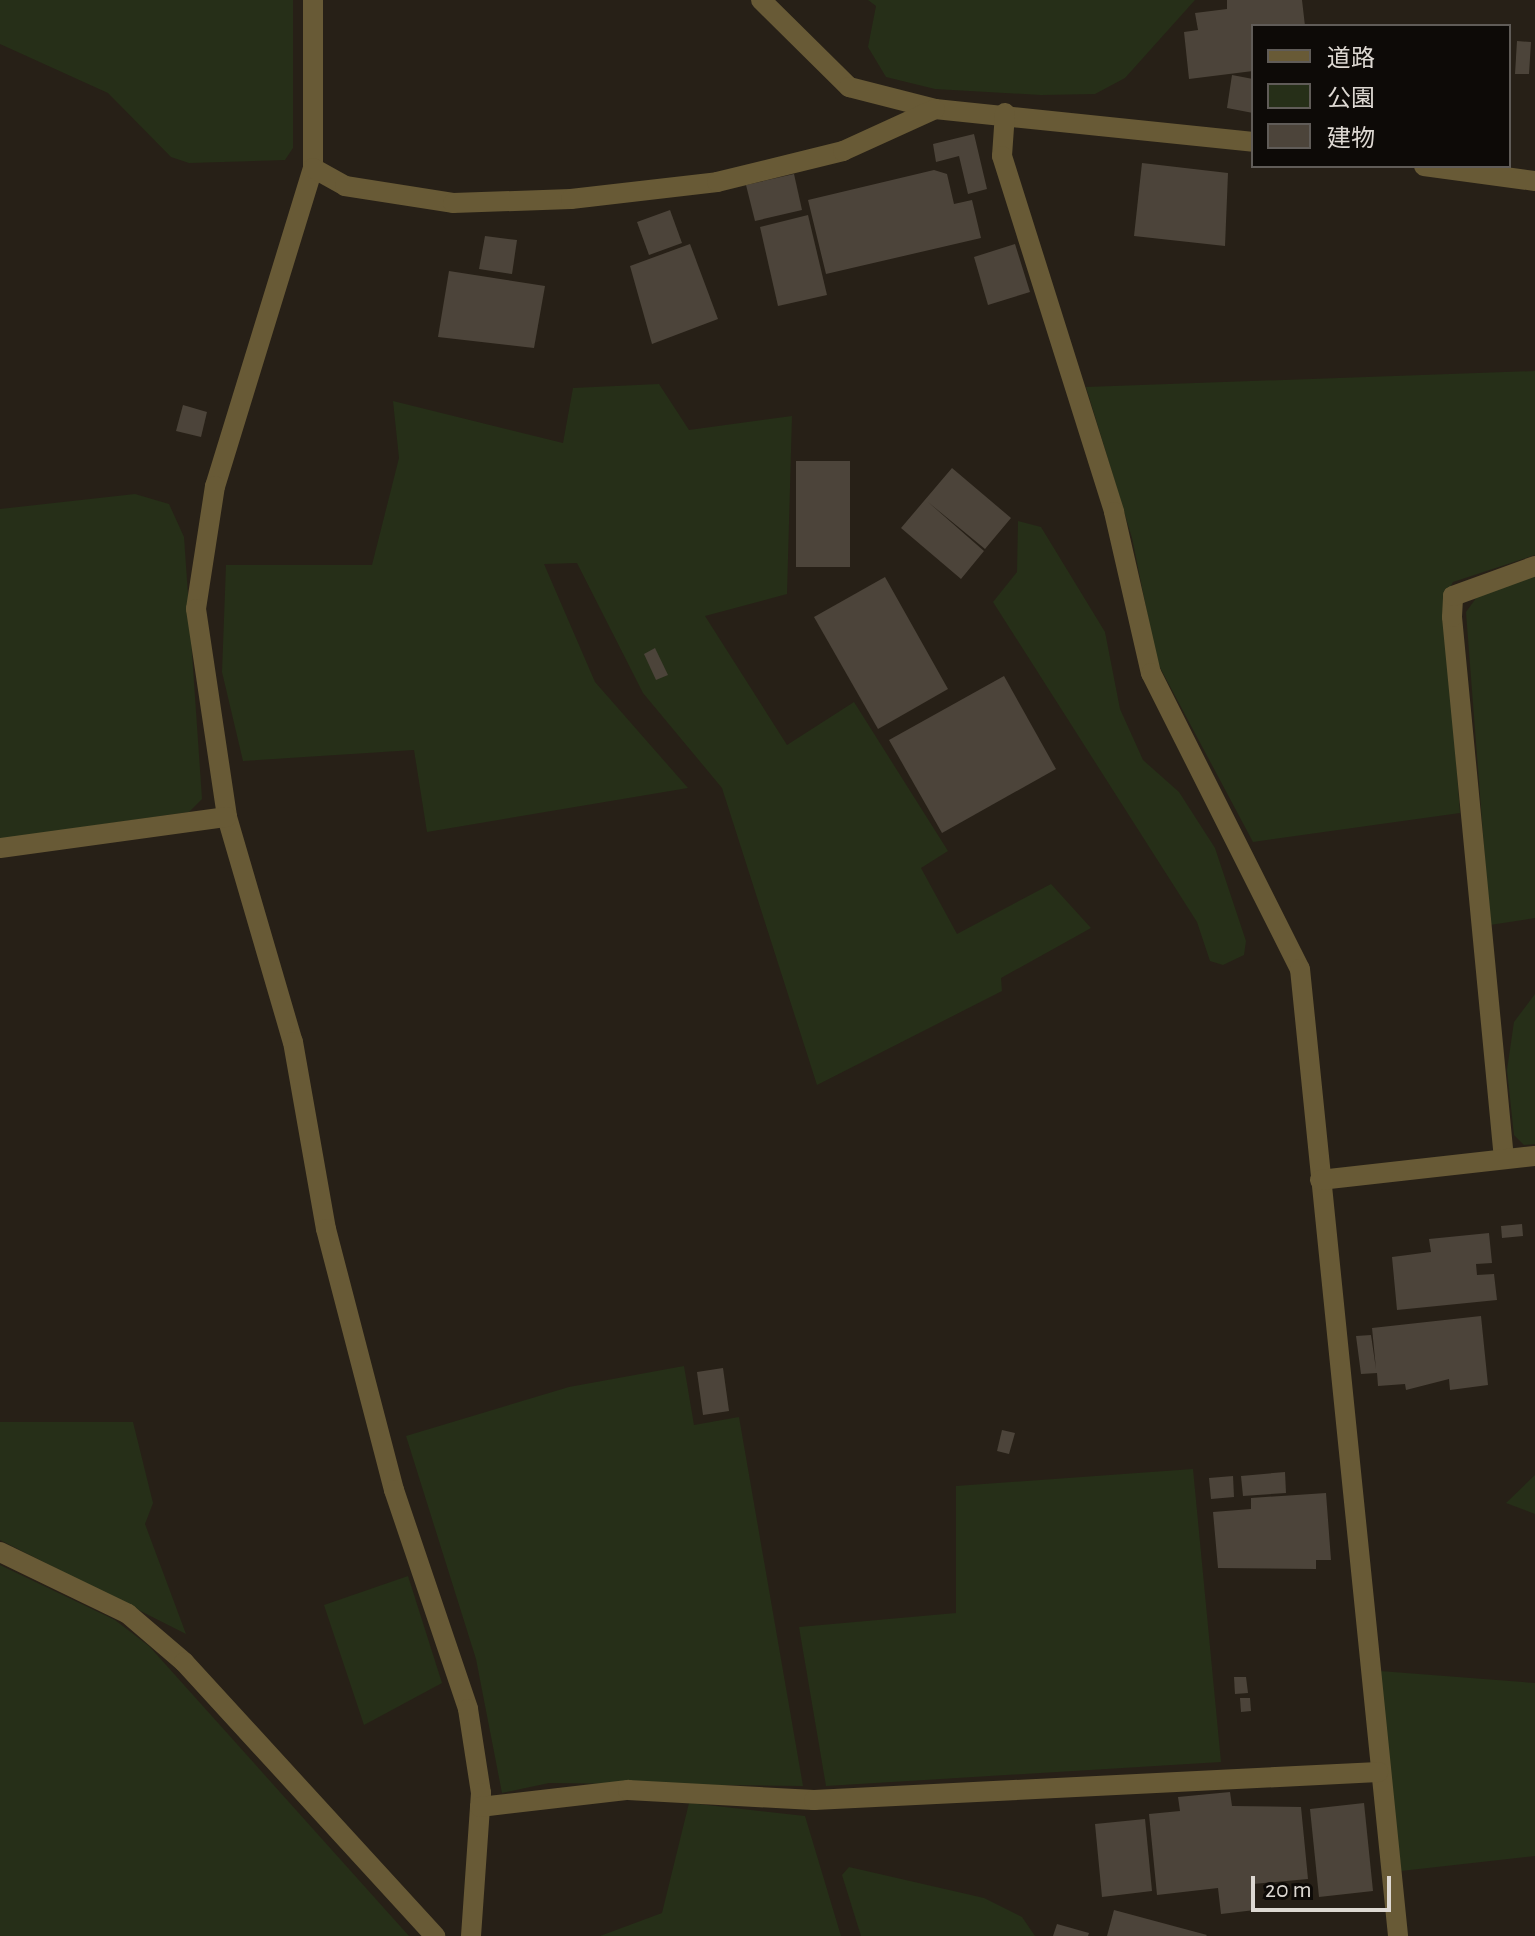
<!DOCTYPE html>
<html>
<head>
<meta charset="utf-8">
<style>
  body { margin:0 }
  #map { position:relative; width:1535px; height:1936px; overflow:hidden; background:#272017; font-family:"Alegreya Sans","Noto Sans JP",sans-serif }
  div>[style] { position:absolute }
  [style*='--x'] { left:calc(var(--x)*1px); top:calc(var(--y)*1px); width:calc(var(--w)*1px); rotate:calc(var(--a)*1deg) }
  .green>* { inset:0; background:#262f18 }
  .building>* { inset:0; background:#4c443a }
  .minor>* { height:20px; margin:-10px; padding:0 10px; transform-origin:10px; border-radius:10px; background:#685a36 }
  span { translate:-50% -50%; white-space:nowrap; text-align:center; line-height:1.15; -webkit-text-stroke:6px #0d0a07; paint-order:stroke }
  .legend { position:absolute; left:1251px; top:24px; width:260px; height:144px; box-sizing:border-box; background:#0d0a07; border:2px solid #605c58; margin:0; padding:10px 14px; list-style:none; font-size:24px; color:#ddd8d2 }
  .legend li { display:flex; align-items:center; gap:16px; height:40px }
  .legend b { width:40px; border:2px solid #605c58 }
  .scale { position:absolute; left:1251px; top:1876px; width:140px; height:36px; box-sizing:border-box; border:4px solid #ddd8d2; border-top:0; padding-left:10px; font-size:24px; line-height:28px; white-space:nowrap; color:#ddd8d2; -webkit-text-stroke:6px #0d0a07; paint-order:stroke }
</style>
</head>
<body>
<div id="map">
  <div class="green">
    <div style="clip-path:polygon(0 0,293px 0,293px 148px,285px 160px,189px 163px,171px 157px,108px 93px,0 44px)"></div>
    <div style="clip-path:polygon(868px 0,1195px 0,1125px 78px,1095px 94px,1041px 95px,935px 89px,886px 77px,868px 47px,876px 6px)"></div>
    <div style="clip-path:polygon(1535px 371px,1535px 555px,1453px 582px,1444px 598px,1460px 813px,1253px 842px,1157px 662px,1132px 538px,1086px 387px)"></div>
    <div style="clip-path:polygon(659px 384px,689px 430px,792px 416px,787px 594px,705px 616px,787px 745px,854px 702px,948px 851px,921px 868px,957px 934px,1051px 884px,1091px 928px,1001px 978px,1002px 991px,817px 1085px,722px 788px,643px 693px,577px 563px,544px 564px,595px 682px,688px 788px,427px 832px,414px 750px,243px 761px,222px 672px,226px 565px,372px 565px,399px 458px,393px 401px,563px 443px,573px 388px)"></div>
    <div style="clip-path:polygon(135px 494px,169px 504px,184px 537px,202px 799px,189px 812px,0 839px,0 509px)"></div>
    <div style="clip-path:polygon(1018px 521px,1041px 527px,1105px 632px,1120px 709px,1143px 760px,1179px 792px,1215px 848px,1246px 941px,1244px 955px,1223px 965px,1210px 961px,1197px 922px,993px 602px,1017px 572px)"></div>
    <div style="clip-path:polygon(1535px 575px,1535px 918px,1490px 925px,1466px 612px,1479px 594px)"></div>
    <div style="clip-path:polygon(1535px 994px,1535px 1144px,1524px 1145px,1514px 1135px,1507px 1070px,1514px 1022px)"></div>
    <div style="clip-path:polygon(684px 1366px,694px 1425px,739px 1417px,803px 1786px,549px 1783px,502px 1793px,476px 1659px,406px 1436px,569px 1387px)"></div>
    <div style="clip-path:polygon(0 1422px,133px 1422px,153px 1503px,145px 1524px,186px 1634px,0 1540px)"></div>
    <div style="clip-path:polygon(1193px 1469px,1221px 1762px,826px 1786px,799px 1627px,956px 1613px,956px 1486px)"></div>
    <div style="clip-path:polygon(1535px 1475px,1535px 1514px,1506px 1503px)"></div>
    <div style="clip-path:polygon(0 1565px,115px 1620px,149px 1646px,409px 1936px,0 1936px)"></div>
    <div style="clip-path:polygon(408px 1576px,442px 1683px,364px 1725px,324px 1605px)"></div>
    <div style="clip-path:polygon(1380px 1671px,1535px 1683px,1535px 1856px,1401px 1871px)"></div>
    <div style="clip-path:polygon(689px 1803px,805px 1816px,841px 1936px,600px 1936px,662px 1913px)"></div>
    <div style="clip-path:polygon(849px 1867px,984px 1898px,1022px 1917px,1035px 1936px,861px 1936px,842px 1875px)"></div>
  </div>
  <div class="building">
    <div style="clip-path:polygon(1227px 0,1302px 0,1305px 26px,1253px 26px,1253px 71px,1189px 79px,1184px 32px,1198px 30px,1195px 13px,1227px 9px)"></div>
    <div style="clip-path:polygon(1517px 41px,1531px 42px,1529px 74px,1515px 74px)"></div>
    <div style="clip-path:polygon(1232px 75px,1253px 79px,1253px 113px,1227px 108px)"></div>
    <div style="clip-path:polygon(974px 134px,987px 189px,968px 194px,959px 156px,936px 162px,933px 144px)"></div>
    <div style="clip-path:polygon(1142px 163px,1228px 173px,1225px 246px,1134px 236px)"></div>
    <div style="clip-path:polygon(934px 170px,947px 174px,954px 204px,972px 200px,981px 238px,826px 274px,808px 200px)"></div>
    <div style="clip-path:polygon(794px 174px,802px 210px,755px 221px,746px 185px)"></div>
    <div style="clip-path:polygon(670px 210px,682px 243px,649px 255px,637px 222px)"></div>
    <div style="clip-path:polygon(808px 215px,827px 295px,778px 306px,760px 227px)"></div>
    <div style="clip-path:polygon(485px 236px,517px 240px,512px 274px,479px 269px)"></div>
    <div style="clip-path:polygon(690px 244px,718px 319px,652px 344px,630px 266px)"></div>
    <div style="clip-path:polygon(1015px 244px,1030px 292px,988px 305px,974px 257px)"></div>
    <div style="clip-path:polygon(449px 271px,545px 286px,534px 348px,438px 337px)"></div>
    <div style="clip-path:polygon(183px 405px,207px 412px,201px 437px,176px 431px)"></div>
    <div style="clip-path:polygon(796px 461px,850px 461px,850px 567px,796px 567px)"></div>
    <div style="clip-path:polygon(952px 468px,1011px 518px,985px 549px,928px 502px,984px 551px,961px 579px,901px 528px)"></div>
    <div style="clip-path:polygon(885px 577px,948px 689px,878px 729px,814px 617px)"></div>
    <div style="clip-path:polygon(655px 648px,668px 675px,656px 680px,644px 654px)"></div>
    <div style="clip-path:polygon(1004px 676px,1056px 769px,942px 833px,889px 740px)"></div>
    <div style="clip-path:polygon(1522px 1224px,1523px 1236px,1502px 1238px,1501px 1226px)"></div>
    <div style="clip-path:polygon(1489px 1233px,1492px 1263px,1476px 1264px,1477px 1275px,1494px 1274px,1497px 1300px,1397px 1310px,1392px 1257px,1431px 1252px,1429px 1239px)"></div>
    <div style="clip-path:polygon(1481px 1316px,1488px 1385px,1450px 1390px,1449px 1379px,1406px 1390px,1405px 1384px,1378px 1386px,1377px 1373px,1361px 1374px,1356px 1336px,1371px 1335px,1376px 1369px,1372px 1328px)"></div>
    <div style="clip-path:polygon(723px 1368px,729px 1411px,703px 1415px,697px 1372px)"></div>
    <div style="clip-path:polygon(1002px 1430px,1015px 1433px,1009px 1454px,997px 1451px)"></div>
    <div style="clip-path:polygon(1285px 1472px,1286px 1493px,1243px 1496px,1241px 1476px)"></div>
    <div style="clip-path:polygon(1233px 1476px,1234px 1497px,1211px 1499px,1209px 1478px)"></div>
    <div style="clip-path:polygon(1326px 1493px,1331px 1560px,1316px 1560px,1316px 1569px,1218px 1568px,1213px 1512px,1251px 1509px,1251px 1498px)"></div>
    <div style="clip-path:polygon(1234px 1677px,1246px 1677px,1248px 1693px,1235px 1694px)"></div>
    <div style="clip-path:polygon(1240px 1698px,1250px 1698px,1251px 1711px,1241px 1712px)"></div>
    <div style="clip-path:polygon(1230px 1792px,1232px 1806px,1301px 1807px,1308px 1879px,1253px 1884px,1255px 1910px,1221px 1914px,1218px 1888px,1157px 1895px,1149px 1814px,1180px 1811px,1178px 1797px)"></div>
    <div style="clip-path:polygon(1364px 1803px,1373px 1891px,1319px 1897px,1310px 1809px)"></div>
    <div style="clip-path:polygon(1145px 1819px,1152px 1891px,1102px 1897px,1095px 1824px)"></div>
    <div style="clip-path:polygon(1114px 1910px,1207px 1935px,1206px 1936px,1107px 1936px)"></div>
    <div style="clip-path:polygon(1057px 1924px,1089px 1933px,1088px 1936px,1053px 1936px)"></div>
  </div>
  <div class="minor">
    <div style="--x:313;--y:0;--w:168;--a:90"></div>
    <div style="--x:313;--y:168;--w:333;--a:107.1"></div>
    <div style="--x:215;--y:486;--w:124;--a:98.8"></div>
    <div style="--x:196;--y:609;--w:210;--a:81.5"></div>
    <div style="--x:227;--y:817;--w:234;--a:73.7"></div>
    <div style="--x:293;--y:1042;--w:190;--a:80"></div>
    <div style="--x:326;--y:1229;--w:270;--a:75.4"></div>
    <div style="--x:394;--y:1490;--w:231;--a:71.3"></div>
    <div style="--x:468;--y:1709;--w:85;--a:81.2"></div>
    <div style="--x:481;--y:1793;--w:143;--a:94"></div>
    <div style="--x:761;--y:0;--w:124;--a:44.7"></div>
    <div style="--x:849;--y:87;--w:89;--a:14.3"></div>
    <div style="--x:935;--y:109;--w:320;--a:5.9"></div>
    <div style="--x:1005;--y:113;--w:43;--a:94"></div>
    <div style="--x:1002;--y:156;--w:373;--a:72.5"></div>
    <div style="--x:1114;--y:512;--w:165;--a:77.1"></div>
    <div style="--x:1151;--y:673;--w:331;--a:63.3"></div>
    <div style="--x:1300;--y:969;--w:972;--a:84.21"></div>
    <div style="--x:1424;--y:166;--w:112;--a:7.7"></div>
    <div style="--x:313;--y:168;--w:37;--a:29"></div>
    <div style="--x:345;--y:186;--w:109;--a:8.9"></div>
    <div style="--x:453;--y:203;--w:118;--a:-1.9"></div>
    <div style="--x:571;--y:199;--w:147;--a:-6.6"></div>
    <div style="--x:717;--y:182;--w:130;--a:-13.8"></div>
    <div style="--x:843;--y:151;--w:101;--a:-24.5"></div>
    <div style="--x:0;--y:848;--w:229;--a:-7.8"></div>
    <div style="--x:1504;--y:1159;--w:544;--a:-95.48"></div>
    <div style="--x:1452;--y:617;--w:21;--a:-87"></div>
    <div style="--x:1453;--y:596;--w:87;--a:-20.1"></div>
    <div style="--x:1320;--y:1180;--w:216;--a:-6.4"></div>
    <div style="--x:0;--y:1552;--w:142;--a:25.8"></div>
    <div style="--x:128;--y:1614;--w:74;--a:40.6"></div>
    <div style="--x:184;--y:1662;--w:372;--a:47.5"></div>
    <div style="--x:480;--y:1807;--w:149;--a:-6.6"></div>
    <div style="--x:628;--y:1790;--w:186;--a:3.1"></div>
    <div style="--x:814;--y:1800;--w:565;--a:-2.84"></div>
  </div>
  <ul class="legend">
  <li><b style="height:10px;background:#685a36"></b>道路</li>
  <li><b style="height:22px;background:#262f18"></b>公園</li>
  <li><b style="height:22px;background:#4c443a"></b>建物</li>
  </ul>
  <div class="scale">20 m</div>
</div>
</body>
</html>
